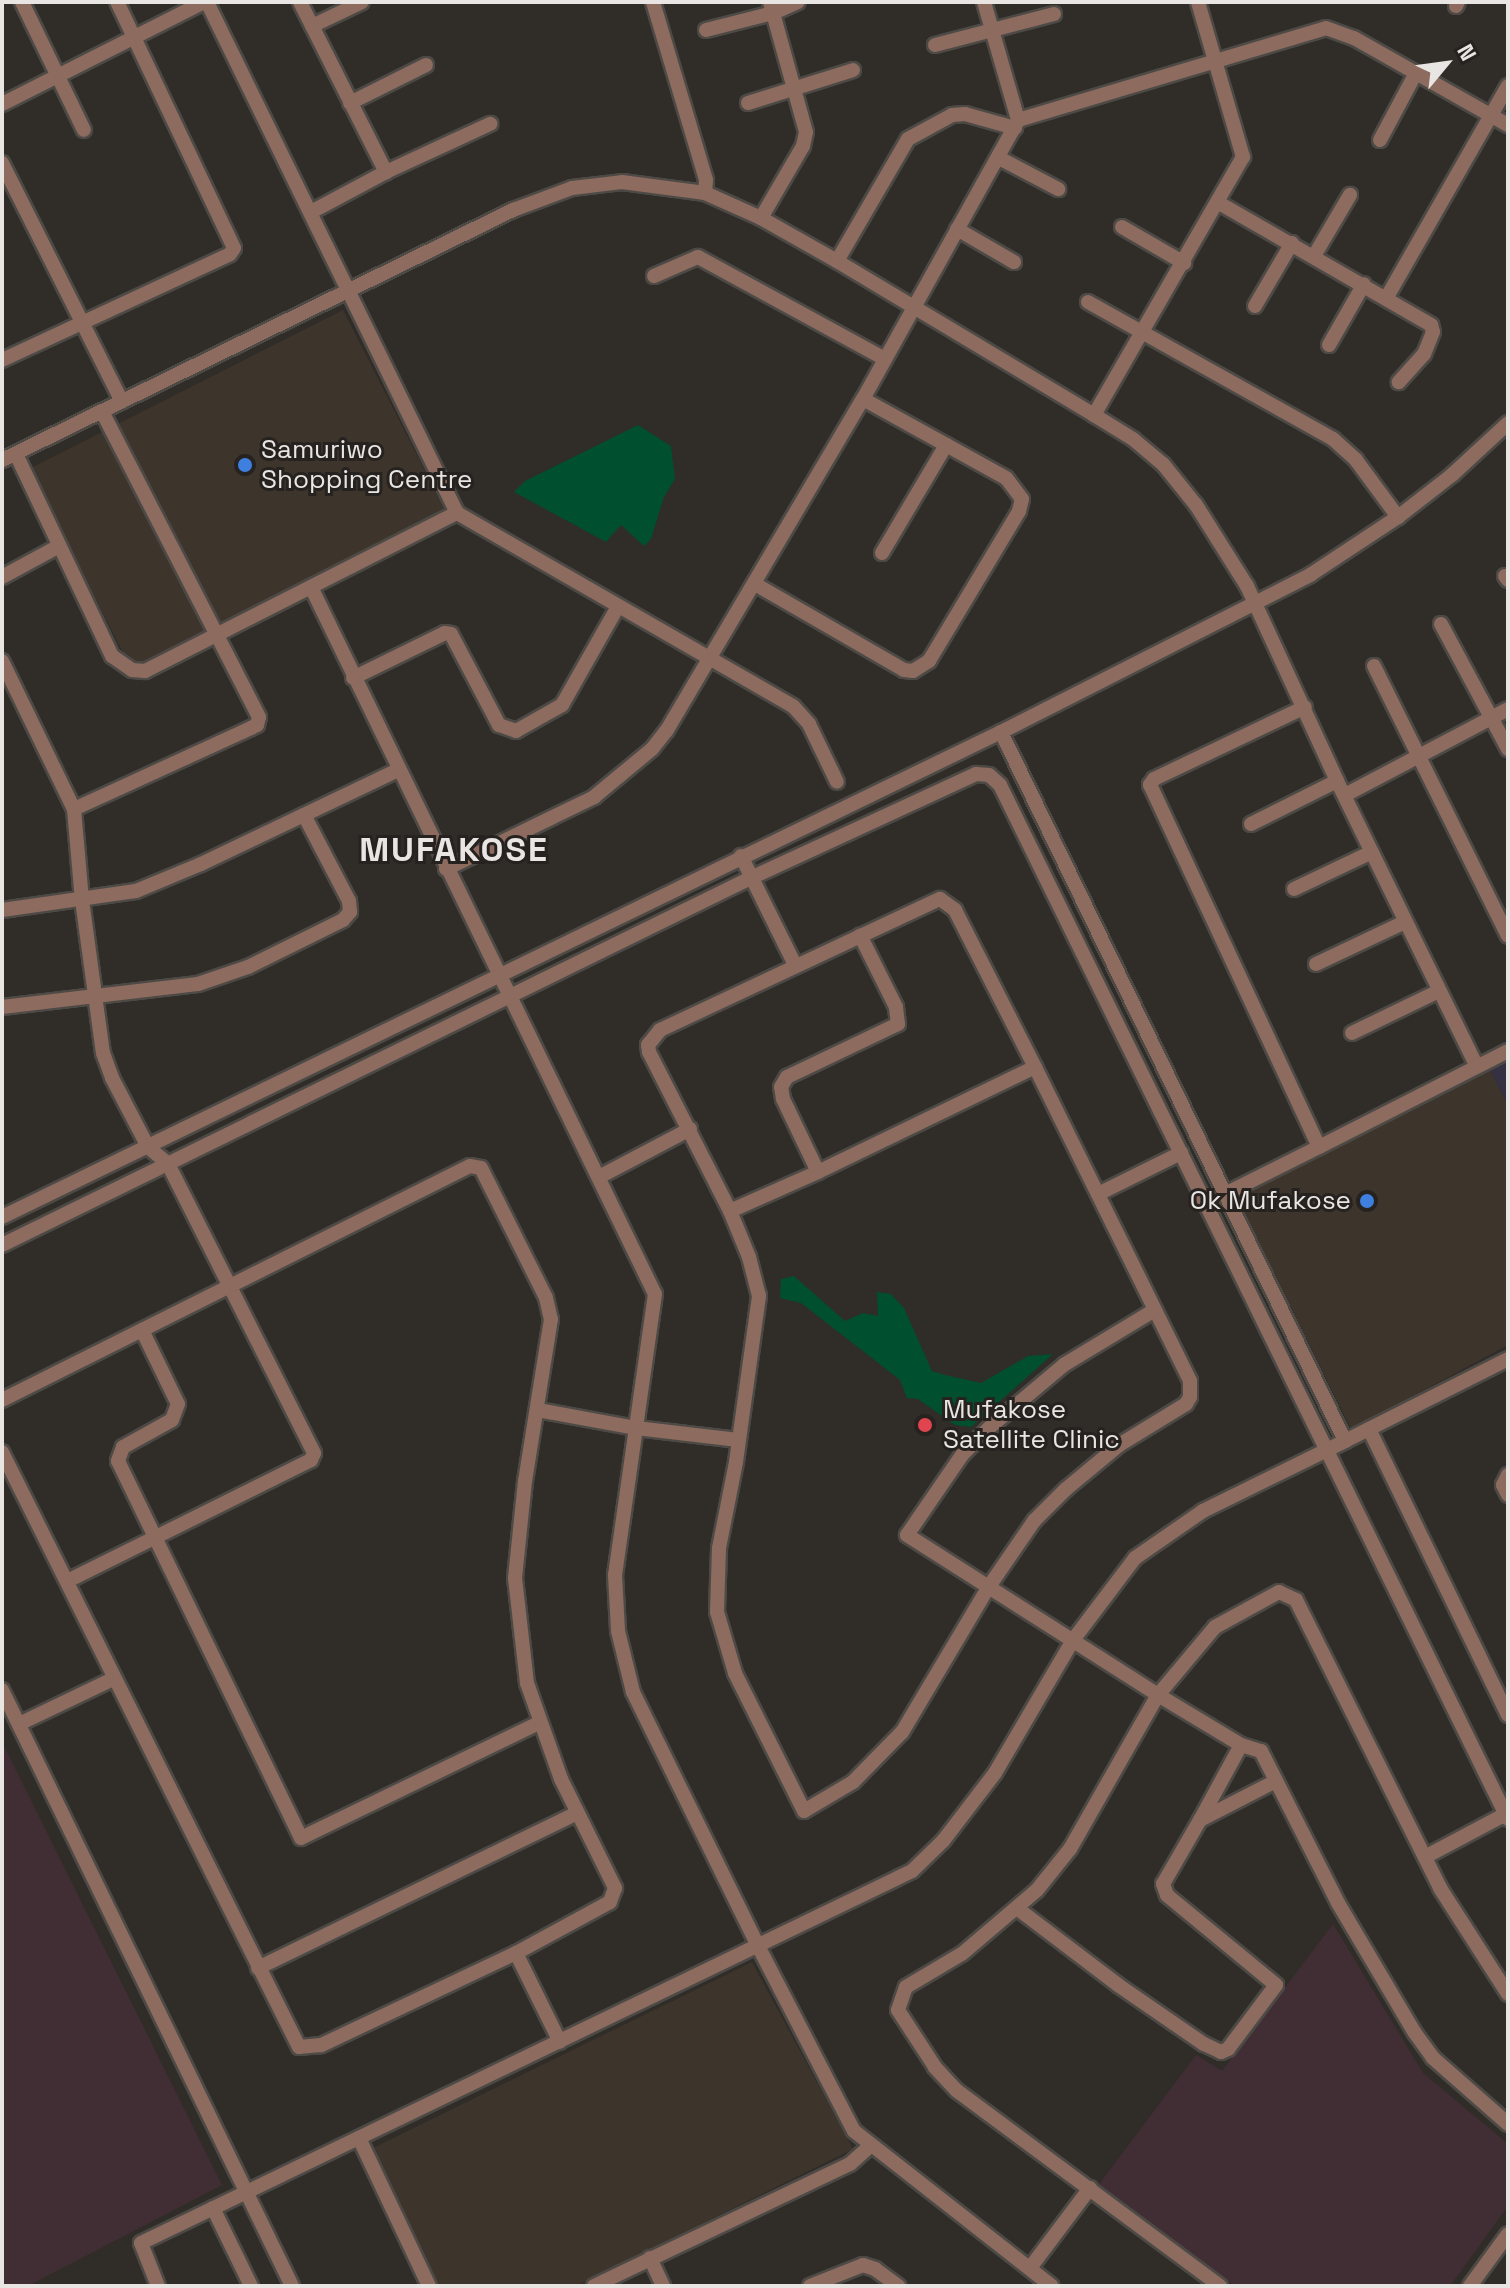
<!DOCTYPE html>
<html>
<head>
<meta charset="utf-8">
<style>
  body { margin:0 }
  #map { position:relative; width:1510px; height:2288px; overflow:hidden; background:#302c28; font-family:"Space Grotesk",sans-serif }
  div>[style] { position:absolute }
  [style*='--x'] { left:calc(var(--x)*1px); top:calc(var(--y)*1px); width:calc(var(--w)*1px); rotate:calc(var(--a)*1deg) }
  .built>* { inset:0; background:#3d342c }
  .education>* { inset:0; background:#412e35 }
  .medical>* { inset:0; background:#353142 }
  .green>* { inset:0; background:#004f2e }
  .roads { filter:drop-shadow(2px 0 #4d4a46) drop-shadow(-2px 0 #4d4a46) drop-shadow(0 2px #4d4a46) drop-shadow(0 -2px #4d4a46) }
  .minor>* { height:14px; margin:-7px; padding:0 7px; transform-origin:7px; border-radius:7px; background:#8d6b5f }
  .dots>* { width:22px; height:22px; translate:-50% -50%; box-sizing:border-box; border:4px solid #26221f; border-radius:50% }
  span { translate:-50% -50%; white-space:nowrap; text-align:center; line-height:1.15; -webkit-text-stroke:6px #26221f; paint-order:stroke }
  .poi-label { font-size:26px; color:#e8e5e3 }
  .left { translate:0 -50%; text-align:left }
  .right { translate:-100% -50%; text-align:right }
  .district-label { font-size:34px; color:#e8e5e3; font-weight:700; letter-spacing:2px }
  .frame { position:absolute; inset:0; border:4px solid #e8e5e3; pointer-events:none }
  .north { position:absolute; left:1406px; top:24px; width:80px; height:80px; -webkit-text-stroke:6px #26221f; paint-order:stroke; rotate:61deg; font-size:22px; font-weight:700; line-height:32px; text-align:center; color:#e8e5e3 }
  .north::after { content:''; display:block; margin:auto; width:28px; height:36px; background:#e8e5e3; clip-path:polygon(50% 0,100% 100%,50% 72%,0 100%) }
</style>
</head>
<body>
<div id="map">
  <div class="built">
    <div style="clip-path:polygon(343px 310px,446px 512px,132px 670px,29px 469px)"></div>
    <div style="clip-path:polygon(1489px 1068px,1508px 1104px,1508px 1345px,1351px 1429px,1239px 1202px,1239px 1193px)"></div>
    <div style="clip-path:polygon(752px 1962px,853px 2149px,576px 2286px,436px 2286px,369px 2150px)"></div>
  </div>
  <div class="education">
    <div style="clip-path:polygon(2px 1742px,222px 2185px,28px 2286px,2px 2286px)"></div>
    <div style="clip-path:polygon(1333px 1924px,1423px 2073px,1508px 2144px,1508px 2206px,1450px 2286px,1235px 2286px,1097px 2187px,1196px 2055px,1222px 2071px)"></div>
  </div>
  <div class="medical">
    <div style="clip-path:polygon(1508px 1058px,1508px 1104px,1489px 1068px)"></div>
  </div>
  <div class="green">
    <div style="clip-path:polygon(638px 425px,671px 446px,675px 479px,664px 497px,651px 539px,644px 546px,621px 525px,606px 542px,514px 492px,525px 481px)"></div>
    <div style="clip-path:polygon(794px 1276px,845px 1321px,863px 1313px,878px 1316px,877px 1292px,891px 1294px,904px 1308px,932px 1371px,945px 1375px,981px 1383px,1028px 1356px,1053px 1354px,971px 1427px,955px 1425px,918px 1399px,907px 1398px,900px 1380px,801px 1303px,780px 1298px,781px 1279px)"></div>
  </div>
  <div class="roads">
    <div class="minor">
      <div style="--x:22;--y:2;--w:142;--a:64.2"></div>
      <div style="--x:207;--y:2;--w:569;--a:63.93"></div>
      <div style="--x:457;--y:513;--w:387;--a:29.9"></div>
      <div style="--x:793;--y:706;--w:24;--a:48"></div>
      <div style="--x:809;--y:724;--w:64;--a:64.2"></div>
      <div style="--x:300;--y:2;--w:191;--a:63.2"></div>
      <div style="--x:653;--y:2;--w:186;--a:73.4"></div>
      <div style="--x:706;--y:180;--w:13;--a:94"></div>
      <div style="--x:984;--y:2;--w:123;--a:73.9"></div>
      <div style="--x:1456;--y:6;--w:4;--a:-63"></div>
      <div style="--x:312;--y:26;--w:55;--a:-25.6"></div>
      <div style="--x:706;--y:30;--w:69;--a:-14.2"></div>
      <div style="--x:773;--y:13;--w:27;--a:-24"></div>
      <div style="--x:935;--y:45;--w:123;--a:-14.6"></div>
      <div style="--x:350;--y:103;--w:85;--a:-26.6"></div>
      <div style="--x:748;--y:103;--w:110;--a:-17.4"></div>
      <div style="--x:2;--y:104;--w:226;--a:-26.8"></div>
      <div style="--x:1380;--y:140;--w:76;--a:-61.8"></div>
      <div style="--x:999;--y:158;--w:67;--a:27.7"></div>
      <div style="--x:2;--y:163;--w:267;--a:63.3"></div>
      <div style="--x:1219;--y:203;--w:245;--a:29.9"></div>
      <div style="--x:1431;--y:325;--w:7;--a:74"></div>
      <div style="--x:1433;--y:332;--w:24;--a:112"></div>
      <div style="--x:1424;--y:354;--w:38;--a:132"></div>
      <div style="--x:311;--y:212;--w:85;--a:-28.1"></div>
      <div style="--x:386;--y:172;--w:115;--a:-24.8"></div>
      <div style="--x:761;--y:218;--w:83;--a:-59.7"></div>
      <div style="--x:803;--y:146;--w:14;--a:-78"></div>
      <div style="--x:806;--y:132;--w:135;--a:-105.5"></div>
      <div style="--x:1122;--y:227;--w:72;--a:30.1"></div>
      <div style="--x:957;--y:229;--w:66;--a:30.1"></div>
      <div style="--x:1314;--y:256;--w:71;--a:-59.5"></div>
      <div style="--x:837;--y:261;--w:141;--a:-59.8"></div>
      <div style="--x:908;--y:139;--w:50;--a:-28.6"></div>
      <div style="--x:952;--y:115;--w:13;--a:-4"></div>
      <div style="--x:965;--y:114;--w:52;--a:15.6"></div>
      <div style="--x:654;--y:276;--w:48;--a:-23.4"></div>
      <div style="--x:698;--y:257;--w:213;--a:28.6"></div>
      <div style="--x:1387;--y:297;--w:243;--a:-60.2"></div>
      <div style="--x:1088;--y:302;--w:281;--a:29.2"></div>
      <div style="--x:1333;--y:439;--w:31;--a:42"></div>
      <div style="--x:1356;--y:460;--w:71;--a:53.6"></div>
      <div style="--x:1255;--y:306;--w:73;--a:-59.6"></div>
      <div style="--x:1329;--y:345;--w:70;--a:-60.2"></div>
      <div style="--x:2;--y:360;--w:251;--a:-24.9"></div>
      <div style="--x:230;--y:254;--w:7;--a:-56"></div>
      <div style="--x:234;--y:248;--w:272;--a:-115.4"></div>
      <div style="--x:1094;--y:415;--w:298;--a:-60"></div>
      <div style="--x:1243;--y:157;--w:161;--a:-106.2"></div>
      <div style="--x:16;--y:454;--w:224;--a:64.6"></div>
      <div style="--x:112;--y:656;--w:24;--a:35"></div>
      <div style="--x:132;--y:670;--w:13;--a:4"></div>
      <div style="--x:145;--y:671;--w:350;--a:-26.9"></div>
      <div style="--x:2;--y:460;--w:569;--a:-26.07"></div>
      <div style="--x:513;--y:210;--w:63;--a:-20.4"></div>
      <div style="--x:572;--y:188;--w:50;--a:-6.8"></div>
      <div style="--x:622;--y:182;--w:84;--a:7.5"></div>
      <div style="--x:705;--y:193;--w:61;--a:24.1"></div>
      <div style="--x:761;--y:218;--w:87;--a:29.5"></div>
      <div style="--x:837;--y:261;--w:300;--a:30.9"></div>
      <div style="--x:1094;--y:415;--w:46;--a:31.6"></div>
      <div style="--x:1133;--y:439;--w:39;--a:40"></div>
      <div style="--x:1163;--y:464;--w:53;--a:51.2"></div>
      <div style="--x:1196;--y:505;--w:96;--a:57.8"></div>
      <div style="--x:1247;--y:586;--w:215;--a:65.2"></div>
      <div style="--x:1337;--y:781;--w:318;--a:63.9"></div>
      <div style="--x:882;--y:553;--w:126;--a:-59.3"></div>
      <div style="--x:1505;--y:576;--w:5;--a:53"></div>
      <div style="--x:2;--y:577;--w:65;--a:-28.5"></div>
      <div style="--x:755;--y:584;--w:172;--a:30"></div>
      <div style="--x:904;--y:670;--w:9;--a:6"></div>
      <div style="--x:913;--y:671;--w:19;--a:-32"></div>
      <div style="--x:929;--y:661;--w:175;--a:-59"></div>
      <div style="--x:1019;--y:511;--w:12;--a:-76"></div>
      <div style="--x:1022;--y:499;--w:26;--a:-127"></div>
      <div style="--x:1006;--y:478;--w:163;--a:-151.1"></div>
      <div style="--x:312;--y:589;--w:784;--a:64.06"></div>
      <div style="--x:655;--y:1294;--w:284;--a:98.1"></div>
      <div style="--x:615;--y:1575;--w:56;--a:86.9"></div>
      <div style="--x:618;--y:1631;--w:63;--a:76.2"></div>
      <div style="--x:633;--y:1692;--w:283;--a:63.8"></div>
      <div style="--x:758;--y:1946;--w:208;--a:62.6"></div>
      <div style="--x:854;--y:2131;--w:251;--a:38.1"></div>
      <div style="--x:1441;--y:624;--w:142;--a:61.8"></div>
      <div style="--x:2;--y:661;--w:165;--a:64.1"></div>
      <div style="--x:74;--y:809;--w:91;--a:85"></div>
      <div style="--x:82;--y:900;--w:154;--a:82.2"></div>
      <div style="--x:103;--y:1053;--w:27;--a:70"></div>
      <div style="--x:112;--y:1078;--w:78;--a:62.4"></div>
      <div style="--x:148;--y:1147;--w:26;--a:40"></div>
      <div style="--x:168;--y:1164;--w:324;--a:63.2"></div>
      <div style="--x:314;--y:1453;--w:8;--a:113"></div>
      <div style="--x:311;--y:1460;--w:272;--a:153.6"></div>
      <div style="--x:1374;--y:666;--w:301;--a:63.6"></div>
      <div style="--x:353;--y:678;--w:102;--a:-26.1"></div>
      <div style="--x:445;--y:633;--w:6;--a:9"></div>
      <div style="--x:451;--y:634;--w:103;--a:62.2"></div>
      <div style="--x:499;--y:725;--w:18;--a:19"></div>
      <div style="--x:516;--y:731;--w:53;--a:-29.5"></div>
      <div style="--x:562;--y:705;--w:112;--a:-60.4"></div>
      <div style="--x:1345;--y:795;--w:184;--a:-27.8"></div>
      <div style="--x:74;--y:809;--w:195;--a:-24.6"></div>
      <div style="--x:251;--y:728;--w:7;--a:-27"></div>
      <div style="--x:257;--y:725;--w:8;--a:-76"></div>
      <div style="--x:259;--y:717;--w:344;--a:-117.2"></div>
      <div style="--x:1251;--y:824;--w:96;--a:-26.6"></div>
      <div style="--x:741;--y:856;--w:122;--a:63.6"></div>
      <div style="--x:446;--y:869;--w:165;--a:-25.9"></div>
      <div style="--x:594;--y:797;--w:75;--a:-39.6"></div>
      <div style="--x:652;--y:749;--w:24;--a:-52"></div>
      <div style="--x:667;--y:730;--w:385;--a:-59.4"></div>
      <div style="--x:863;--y:399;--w:319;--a:-60.9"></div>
      <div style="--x:1018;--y:120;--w:321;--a:-16.6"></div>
      <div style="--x:1326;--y:28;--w:30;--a:20"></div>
      <div style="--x:1354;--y:38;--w:177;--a:29.5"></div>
      <div style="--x:1294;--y:889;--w:86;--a:-25.4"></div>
      <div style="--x:940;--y:899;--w:19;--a:36"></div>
      <div style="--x:955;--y:910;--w:176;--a:63"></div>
      <div style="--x:1035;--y:1067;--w:350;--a:63.7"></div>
      <div style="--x:1190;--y:1381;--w:16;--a:90"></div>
      <div style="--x:1190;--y:1397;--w:8;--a:120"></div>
      <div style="--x:1186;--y:1404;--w:79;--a:148.5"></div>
      <div style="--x:1119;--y:1445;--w:69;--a:140.3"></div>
      <div style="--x:1066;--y:1489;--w:45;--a:135"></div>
      <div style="--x:1034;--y:1521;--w:81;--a:124.5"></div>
      <div style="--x:988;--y:1588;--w:168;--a:120.8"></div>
      <div style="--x:902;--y:1732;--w:70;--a:134.4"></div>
      <div style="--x:853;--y:1782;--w:57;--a:149.4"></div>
      <div style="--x:804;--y:1811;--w:154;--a:-116.6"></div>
      <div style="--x:735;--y:1673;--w:64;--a:-106.4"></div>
      <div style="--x:717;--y:1612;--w:64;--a:-88.2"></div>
      <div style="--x:719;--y:1548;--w:88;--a:-78.8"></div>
      <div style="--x:736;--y:1462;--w:168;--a:-82.1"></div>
      <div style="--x:759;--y:1296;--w:40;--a:-104.4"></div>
      <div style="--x:749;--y:1257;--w:50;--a:-112.4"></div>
      <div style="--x:730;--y:1211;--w:178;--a:-117"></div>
      <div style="--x:649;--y:1052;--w:7;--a:-98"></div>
      <div style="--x:648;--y:1045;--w:19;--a:-51"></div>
      <div style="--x:660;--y:1030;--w:309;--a:-25.1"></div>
      <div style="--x:2;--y:910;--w:135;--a:-8.1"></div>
      <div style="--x:136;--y:891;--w:70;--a:-22.6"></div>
      <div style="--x:201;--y:864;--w:218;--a:-25.5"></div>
      <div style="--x:1316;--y:964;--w:98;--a:-25.3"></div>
      <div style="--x:2;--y:1007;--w:197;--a:-6.7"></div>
      <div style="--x:198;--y:984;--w:53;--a:-18.8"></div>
      <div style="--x:248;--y:967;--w:106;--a:-26.3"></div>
      <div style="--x:343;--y:920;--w:11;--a:-49"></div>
      <div style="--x:350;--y:912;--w:11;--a:-95"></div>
      <div style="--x:349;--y:901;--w:97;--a:-117.6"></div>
      <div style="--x:1352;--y:1033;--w:97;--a:-25.8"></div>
      <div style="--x:1319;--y:1147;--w:212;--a:-26.9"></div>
      <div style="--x:818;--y:1172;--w:241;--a:-25.8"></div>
      <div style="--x:599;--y:1177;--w:103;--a:-27.8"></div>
      <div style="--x:1098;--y:1194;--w:93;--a:-26.3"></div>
      <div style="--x:1225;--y:1194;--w:105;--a:-26.6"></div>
      <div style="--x:1319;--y:1147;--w:400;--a:-115"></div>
      <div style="--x:1150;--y:785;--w:7;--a:-56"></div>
      <div style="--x:1154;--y:779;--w:167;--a:-25.5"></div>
      <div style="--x:730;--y:1211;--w:96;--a:-23.9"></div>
      <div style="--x:818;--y:1172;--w:81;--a:-115.6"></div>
      <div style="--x:783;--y:1099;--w:12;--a:-99"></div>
      <div style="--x:781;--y:1087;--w:12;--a:-59"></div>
      <div style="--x:787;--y:1077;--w:123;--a:-25.5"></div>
      <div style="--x:898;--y:1024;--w:17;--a:-97"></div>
      <div style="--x:896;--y:1007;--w:80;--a:-116.6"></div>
      <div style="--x:2;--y:1217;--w:1111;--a:-25.9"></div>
      <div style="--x:1001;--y:732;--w:347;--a:-26.9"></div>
      <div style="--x:1310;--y:575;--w:105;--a:-33.4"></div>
      <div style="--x:1398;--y:517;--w:70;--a:-38"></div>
      <div style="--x:1453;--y:474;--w:75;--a:-42.8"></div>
      <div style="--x:2;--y:1245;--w:836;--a:-26.11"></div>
      <div style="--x:753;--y:877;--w:246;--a:-24.8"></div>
      <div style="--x:976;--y:774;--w:13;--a:4"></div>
      <div style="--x:989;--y:775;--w:15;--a:42"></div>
      <div style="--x:1000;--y:785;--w:1152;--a:63.84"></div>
      <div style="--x:1153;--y:1311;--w:103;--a:148.9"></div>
      <div style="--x:1065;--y:1364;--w:99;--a:139.9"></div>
      <div style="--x:989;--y:1428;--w:38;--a:135"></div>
      <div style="--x:962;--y:1455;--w:97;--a:124.5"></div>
      <div style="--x:907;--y:1535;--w:298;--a:32.5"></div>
      <div style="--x:1158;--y:1695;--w:97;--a:31.1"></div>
      <div style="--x:1241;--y:1745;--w:21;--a:17"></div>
      <div style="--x:1261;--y:1751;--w:170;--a:63.1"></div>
      <div style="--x:1338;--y:1903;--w:151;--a:59.4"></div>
      <div style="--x:1415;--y:2033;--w:31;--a:54"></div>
      <div style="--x:1433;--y:2058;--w:100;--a:41.3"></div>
      <div style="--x:142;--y:1330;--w:82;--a:64.1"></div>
      <div style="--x:178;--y:1404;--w:17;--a:111"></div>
      <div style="--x:172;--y:1420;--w:56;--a:151.1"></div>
      <div style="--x:123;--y:1447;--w:15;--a:110"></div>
      <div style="--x:118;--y:1461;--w:419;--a:64.1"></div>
      <div style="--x:301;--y:1838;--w:264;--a:-25.8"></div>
      <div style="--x:2;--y:1400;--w:523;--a:-26.57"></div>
      <div style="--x:470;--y:1166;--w:11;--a:10"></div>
      <div style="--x:481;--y:1168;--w:145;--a:63.4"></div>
      <div style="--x:546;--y:1298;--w:22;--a:77"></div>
      <div style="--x:551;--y:1319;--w:164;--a:99.1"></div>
      <div style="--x:525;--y:1481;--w:98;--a:95.9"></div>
      <div style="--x:515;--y:1578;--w:106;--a:83.5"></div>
      <div style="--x:527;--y:1683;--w:102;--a:70.5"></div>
      <div style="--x:561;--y:1779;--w:122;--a:63.6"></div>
      <div style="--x:615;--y:1888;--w:15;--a:110"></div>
      <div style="--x:610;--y:1902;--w:107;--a:151.5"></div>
      <div style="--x:516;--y:1953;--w:216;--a:154.7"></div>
      <div style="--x:321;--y:2045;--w:22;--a:175"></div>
      <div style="--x:299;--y:2047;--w:665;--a:-116.53"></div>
      <div style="--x:538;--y:1410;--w:100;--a:10.4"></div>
      <div style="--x:636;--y:1428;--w:103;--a:6.7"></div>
      <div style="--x:1369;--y:1429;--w:318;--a:64.1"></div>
      <div style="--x:1345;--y:1441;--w:182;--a:-26.7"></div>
      <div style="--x:1508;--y:1475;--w:11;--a:117"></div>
      <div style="--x:1503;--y:1485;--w:11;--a:63"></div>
      <div style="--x:2;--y:1690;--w:663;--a:64.05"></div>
      <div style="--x:19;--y:1724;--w:104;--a:-25.6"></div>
      <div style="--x:1200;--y:1820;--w:85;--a:-61.3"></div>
      <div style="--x:1425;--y:1857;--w:92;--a:-28"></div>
      <div style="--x:1018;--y:1909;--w:126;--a:37.2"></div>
      <div style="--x:1118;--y:1985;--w:104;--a:34.5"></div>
      <div style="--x:1204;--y:2044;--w:19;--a:25"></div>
      <div style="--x:1221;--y:2052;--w:8;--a:-23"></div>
      <div style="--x:1228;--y:2049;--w:80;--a:-53.1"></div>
      <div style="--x:1276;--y:1985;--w:141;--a:-140.5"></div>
      <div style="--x:1167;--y:1895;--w:12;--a:-110"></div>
      <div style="--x:1163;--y:1884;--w:74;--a:-60"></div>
      <div style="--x:1200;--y:1820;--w:85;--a:-27.2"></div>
      <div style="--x:516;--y:1953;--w:99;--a:63.7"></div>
      <div style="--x:258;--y:1968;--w:355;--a:-25.9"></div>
      <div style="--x:359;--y:2138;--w:164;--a:64.7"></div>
      <div style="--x:213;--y:2208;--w:87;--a:64"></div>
      <div style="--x:650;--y:2258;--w:31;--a:65"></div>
      <div style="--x:1030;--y:2268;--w:100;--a:-53.1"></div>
      <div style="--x:158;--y:2286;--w:46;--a:-111.6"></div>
      <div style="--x:141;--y:2243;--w:856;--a:-25.76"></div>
      <div style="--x:912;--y:1871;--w:43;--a:-44.1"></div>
      <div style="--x:943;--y:1841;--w:86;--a:-52.6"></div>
      <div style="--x:995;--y:1773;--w:154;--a:-59.6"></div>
      <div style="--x:1073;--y:1640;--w:103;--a:-52.9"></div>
      <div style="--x:1135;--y:1558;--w:83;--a:-34.7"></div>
      <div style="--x:1203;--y:1511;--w:158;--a:-26.2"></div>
      <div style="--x:1345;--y:1441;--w:788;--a:-115.88"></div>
      <div style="--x:594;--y:2286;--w:284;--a:-25.5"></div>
      <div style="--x:850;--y:2164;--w:27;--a:-42"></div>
      <div style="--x:810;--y:2286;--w:57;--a:-21.6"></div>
      <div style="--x:863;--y:2265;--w:13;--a:18"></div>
      <div style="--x:875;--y:2269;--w:29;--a:36"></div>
      <div style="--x:1220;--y:2286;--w:327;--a:-143.4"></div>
      <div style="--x:957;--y:2091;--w:33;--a:-133"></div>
      <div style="--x:935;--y:2067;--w:68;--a:-123"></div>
      <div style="--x:898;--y:2010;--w:24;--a:-71"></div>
      <div style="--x:906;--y:1987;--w:66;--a:-30.8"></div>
      <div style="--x:963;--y:1953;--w:97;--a:-40.4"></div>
      <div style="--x:1037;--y:1890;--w:53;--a:-51.2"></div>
      <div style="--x:1070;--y:1849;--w:177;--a:-60.3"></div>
      <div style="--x:1158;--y:1695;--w:89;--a:-50"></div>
      <div style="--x:1215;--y:1627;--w:73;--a:-28.7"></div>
      <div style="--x:1279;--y:1592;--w:19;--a:25"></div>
      <div style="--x:1296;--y:1600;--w:322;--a:63.4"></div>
      <div style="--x:1440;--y:1888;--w:126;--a:57.3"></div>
      <div style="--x:1470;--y:2286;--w:64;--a:-53.8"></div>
    </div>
  </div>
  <div class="dots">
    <div style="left:245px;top:465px;background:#3f7fe0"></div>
    <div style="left:1367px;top:1201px;background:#3f7fe0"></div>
    <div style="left:925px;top:1425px;background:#e0444e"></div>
  </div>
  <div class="poi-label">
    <span class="left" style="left:261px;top:465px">Samuriwo<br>Shopping Centre</span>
    <span class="right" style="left:1351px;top:1201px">Ok Mufakose</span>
    <span class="left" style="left:943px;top:1425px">Mufakose<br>Satellite Clinic</span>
  </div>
  <div class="district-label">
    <span style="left:454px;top:850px">MUFAKOSE</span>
  </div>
  <div class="frame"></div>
  <div class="north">N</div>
</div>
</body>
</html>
